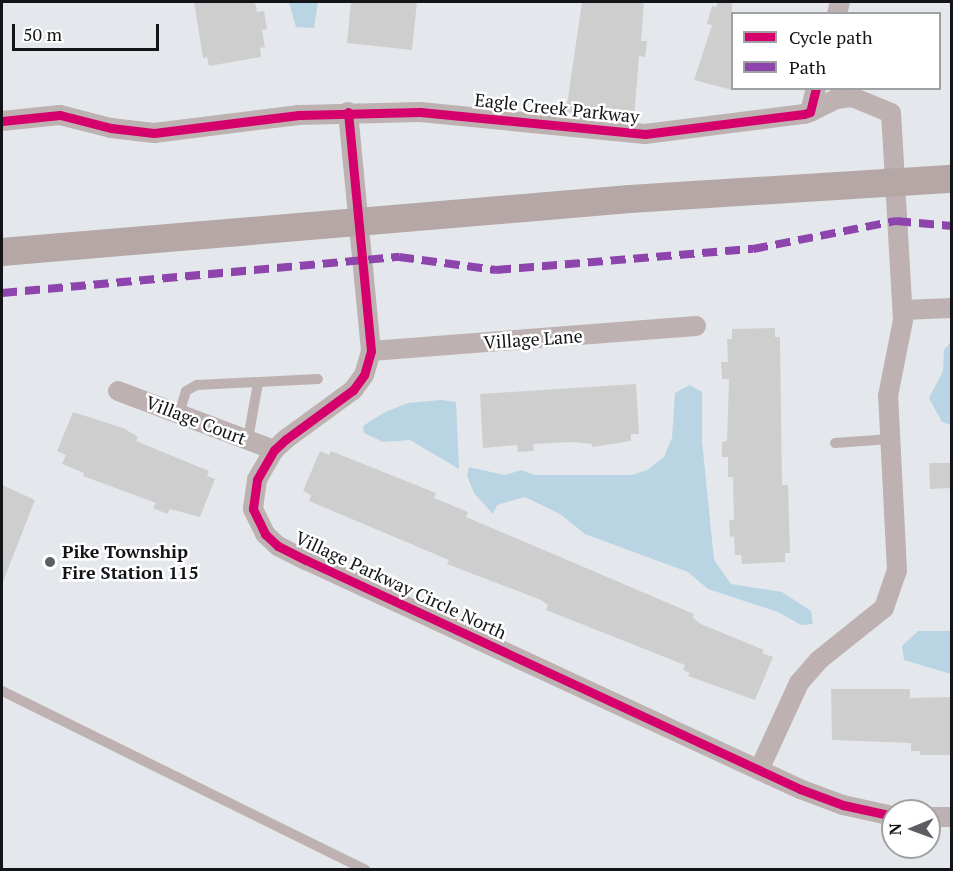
<!DOCTYPE html>
<html>
<head>
<meta charset="utf-8">
<style>
  body { margin:0 }
  #map { position:relative; width:953px; height:871px; overflow:hidden; background:#e4e8ec; font-family:"PT Serif",serif }
  div>[style] { position:absolute }
  [style*='--x'] { left:calc(var(--x)*1px); top:calc(var(--y)*1px); width:calc(var(--w)*1px); rotate:calc(var(--a)*1deg) }
  .water>* { inset:0; background:#b9d4e2 }
  .building>* { inset:0; background:#cfcecf }
  .service>* { height:10px; margin:-5px; padding:0 5px; transform-origin:5px; border-radius:5px; background:#bdb2b1 }
  .minor>* { height:20px; margin:-10px; padding:0 10px; transform-origin:10px; border-radius:10px; background:#bdb2b1 }
  .secondary>* { height:28px; margin:-14px; padding:0 14px; transform-origin:14px; border-radius:14px; background:#b4a7a6 }
  .quiet>* { height:8px; margin-top:-4px; transform-origin:0; background:repeating-linear-gradient(90deg,#8e44ad 0 15px,transparent 0 23px) }
  .cycleway>* { height:9px; margin:-4.5px; padding:0 4.5px; transform-origin:4.5px; border-radius:4.5px; background:#d6006c }
  .dots>* { width:16px; height:16px; translate:-50% -50%; box-sizing:border-box; border:3px solid #fff; border-radius:50% }
  span { translate:-50% -50%; white-space:nowrap; text-align:center; line-height:1.15; -webkit-text-stroke:5px #fff; paint-order:stroke }
  .street-label { font-size:18px; color:#121417 }
  .poi-label { font-size:18px; color:#121417; font-weight:700 }
  .left { translate:0 -50%; text-align:left }
  .frame { position:absolute; inset:0; border:3px solid #121417; pointer-events:none }
  .legend { position:absolute; left:731px; top:12px; width:210px; height:78px; box-sizing:border-box; background:#fff; border:2px solid #a0a1a2; margin:0; padding:8px 10px; list-style:none; font-size:18px; color:#121417 }
  .legend li { display:flex; align-items:center; gap:12px; height:30px }
  .legend b { width:30px; border:2px solid #a0a1a2 }
  .north { position:absolute; left:881px; top:799px; width:60px; height:60px; box-sizing:border-box; background:#fff; border:2px solid #a0a1a2; border-radius:50%; rotate:269deg; font-size:16px; font-weight:700; line-height:24px; text-align:center; color:#121417 }
  .north::after { content:''; display:block; margin:auto; width:21px; height:27px; background:#5c5e62; clip-path:polygon(50% 0,100% 100%,50% 72%,0 100%) }
  .scale { position:absolute; left:12px; top:24px; width:147px; height:27px; box-sizing:border-box; border:3px solid #121417; border-top:0; padding-left:8px; font-size:18px; line-height:21px; white-space:nowrap; color:#121417; -webkit-text-stroke:4px #fff; paint-order:stroke }
</style>
</head>
<body>
<div id="map">
  <div class="water">
    <div style="clip-path:polygon(289px 2px,318px 2px,314px 28px,296px 27px)"></div>
    <div style="clip-path:polygon(951px 342px,952px 425px,951px 425px,942px 422px,929px 398px,943px 371px,944px 350px)"></div>
    <div style="clip-path:polygon(690px 385px,702px 392px,702px 441px,714px 560px,731px 584px,782px 592px,811px 611px,813px 624px,801px 625px,778px 612px,708px 589px,688px 572px,585px 534px,560px 514px,525px 497px,497px 505px,493px 514px,474px 493px,467px 476px,469px 467px,504px 475px,522px 470px,534px 475px,632px 475px,647px 470px,664px 457px,672px 438px,675px 393px)"></div>
    <div style="clip-path:polygon(441px 400px,456px 402px,459px 469px,410px 440px,383px 442px,364px 433px,363px 426px,385px 412px,408px 403px)"></div>
    <div style="clip-path:polygon(918px 631px,951px 631px,951px 674px,904px 660px,902px 646px)"></div>
  </div>
  <div class="building">
    <div style="clip-path:polygon(194px 2px,255px 2px,257px 12px,264px 11px,267px 29px,262px 30px,265px 47px,260px 48px,261px 57px,209px 66px,207px 57px,203px 58px)"></div>
    <div style="clip-path:polygon(351px 2px,417px 2px,412px 50px,347px 43px)"></div>
    <div style="clip-path:polygon(582px 2px,644px 2px,641px 41px,647px 41px,645px 57px,639px 56px,634px 119px,566px 112px)"></div>
    <div style="clip-path:polygon(718px 2px,732px 2px,732px 90px,694px 80px,712px 25px,707px 24px,712px 6px,716px 7px)"></div>
    <div style="clip-path:polygon(775px 328px,775px 337px,780px 337px,782px 485px,788px 485px,790px 553px,785px 553px,785px 562px,742px 564px,741px 555px,735px 555px,734px 536px,730px 537px,729px 520px,734px 520px,733px 477px,728px 477px,728px 457px,722px 457px,722px 442px,727px 441px,729px 379px,722px 379px,721px 362px,728px 362px,727px 339px,732px 339px,732px 329px)"></div>
    <div style="clip-path:polygon(636px 384px,639px 434px,631px 434px,631px 441px,592px 447px,592px 444px,572px 442px,533px 444px,534px 451px,518px 452px,517px 445px,483px 448px,480px 394px)"></div>
    <div style="clip-path:polygon(73px 412px,123px 428px,138px 437px,136px 441px,209px 471px,207px 476px,215px 479px,200px 517px,170px 509px,167px 514px,153px 508px,156px 503px,83px 476px,84px 473px,62px 464px,66px 455px,57px 451px)"></div>
    <div style="clip-path:polygon(320px 451px,329px 455px,331px 451px,436px 493px,434px 498px,468px 512px,466px 517px,694px 614px,693px 618px,701px 624px,764px 650px,762px 653px,773px 657px,755px 700px,688px 676px,690px 673px,683px 670px,685px 665px,546px 610px,548px 605px,541px 600px,447px 564px,449px 560px,309px 501px,311px 495px,303px 491px)"></div>
    <div style="clip-path:polygon(929px 463px,951px 463px,951px 488px,930px 489px)"></div>
    <div style="clip-path:polygon(2px 485px,35px 500px,2px 584px)"></div>
    <div style="clip-path:polygon(831px 689px,910px 689px,910px 698px,951px 697px,951px 755px,920px 755px,920px 751px,911px 751px,911px 743px,832px 740px)"></div>
  </div>
  <div class="service">
    <div style="--x:179;--y:414;--w:24;--a:-73"></div>
    <div style="--x:186;--y:391;--w:13;--a:-29"></div>
    <div style="--x:197;--y:385;--w:121;--a:-2.8"></div>
    <div style="--x:248;--y:439;--w:57;--a:-79.9"></div>
    <div style="--x:835;--y:443;--w:55;--a:-4.2"></div>
    <div style="--x:2;--y:691;--w:405;--a:26.2"></div>
  </div>
  <div class="minor">
    <div style="--x:837;--y:14;--w:12;--a:-76"></div>
    <div style="--x:348;--y:112;--w:240;--a:84.5"></div>
    <div style="--x:371;--y:351;--w:25;--a:106"></div>
    <div style="--x:364;--y:375;--w:19;--a:126"></div>
    <div style="--x:353;--y:390;--w:83;--a:143.8"></div>
    <div style="--x:286;--y:439;--w:16;--a:137"></div>
    <div style="--x:274;--y:450;--w:34;--a:120"></div>
    <div style="--x:257;--y:480;--w:29;--a:98"></div>
    <div style="--x:253;--y:509;--w:28;--a:64"></div>
    <div style="--x:265;--y:534;--w:18;--a:43"></div>
    <div style="--x:278;--y:546;--w:31;--a:27"></div>
    <div style="--x:306;--y:560;--w:544;--a:24.87"></div>
    <div style="--x:800;--y:789;--w:46;--a:20.4"></div>
    <div style="--x:843;--y:805;--w:51;--a:12.4"></div>
    <div style="--x:2;--y:121;--w:58;--a:-5.9"></div>
    <div style="--x:60;--y:115;--w:53;--a:14.3"></div>
    <div style="--x:111;--y:128;--w:43;--a:6.6"></div>
    <div style="--x:154;--y:133;--w:146;--a:-7.1"></div>
    <div style="--x:299;--y:115;--w:121;--a:-1.4"></div>
    <div style="--x:420;--y:112;--w:226;--a:5.6"></div>
    <div style="--x:645;--y:134;--w:160;--a:-7.2"></div>
    <div style="--x:804;--y:114;--w:6;--a:-18"></div>
    <div style="--x:810;--y:112;--w:25;--a:-76"></div>
    <div style="--x:903;--y:310;--w:49;--a:-2.3"></div>
    <div style="--x:371;--y:351;--w:326;--a:-4.4"></div>
    <div style="--x:118;--y:391;--w:167;--a:20.7"></div>
    <div style="--x:759;--y:770;--w:96;--a:-65.3"></div>
    <div style="--x:799;--y:683;--w:30;--a:-49"></div>
    <div style="--x:819;--y:660;--w:83;--a:-38.7"></div>
    <div style="--x:884;--y:608;--w:39;--a:-71"></div>
    <div style="--x:897;--y:571;--w:175;--a:-92.9"></div>
    <div style="--x:888;--y:396;--w:77;--a:-78.8"></div>
    <div style="--x:903;--y:320;--w:207;--a:-93.3"></div>
    <div style="--x:891;--y:113;--w:42;--a:-157.7"></div>
    <div style="--x:852;--y:97;--w:16;--a:173"></div>
    <div style="--x:836;--y:99;--w:29;--a:153"></div>
    <div style="--x:929;--y:817;--w:23;--a:0"></div>
  </div>
  <div class="secondary">
    <div style="--x:2;--y:252;--w:630;--a:-4.82"></div>
    <div style="--x:630;--y:199;--w:323;--a:-3.6"></div>
  </div>
  <div class="quiet">
    <div style="--x:2;--y:293;--w:399;--a:-5.2"></div>
    <div style="--x:399;--y:257;--w:98;--a:7.6"></div>
    <div style="--x:496;--y:270;--w:258;--a:-4.7"></div>
    <div style="--x:753;--y:249;--w:146;--a:-11.1"></div>
    <div style="--x:896;--y:221;--w:56;--a:5.1"></div>
  </div>
  <div class="cycleway">
    <div style="--x:348;--y:112;--w:240;--a:84.5"></div>
    <div style="--x:371;--y:351;--w:25;--a:106"></div>
    <div style="--x:364;--y:375;--w:19;--a:126"></div>
    <div style="--x:353;--y:390;--w:83;--a:143.8"></div>
    <div style="--x:286;--y:439;--w:16;--a:137"></div>
    <div style="--x:274;--y:450;--w:34;--a:120"></div>
    <div style="--x:257;--y:480;--w:29;--a:98"></div>
    <div style="--x:253;--y:509;--w:28;--a:64"></div>
    <div style="--x:265;--y:534;--w:18;--a:43"></div>
    <div style="--x:278;--y:546;--w:31;--a:27"></div>
    <div style="--x:306;--y:560;--w:544;--a:24.87"></div>
    <div style="--x:800;--y:789;--w:46;--a:20.4"></div>
    <div style="--x:843;--y:805;--w:51;--a:12.4"></div>
    <div style="--x:2;--y:121;--w:58;--a:-5.9"></div>
    <div style="--x:60;--y:115;--w:53;--a:14.3"></div>
    <div style="--x:111;--y:128;--w:43;--a:6.6"></div>
    <div style="--x:154;--y:133;--w:146;--a:-7.1"></div>
    <div style="--x:299;--y:115;--w:121;--a:-1.4"></div>
    <div style="--x:420;--y:112;--w:226;--a:5.6"></div>
    <div style="--x:645;--y:134;--w:160;--a:-7.2"></div>
    <div style="--x:804;--y:114;--w:6;--a:-18"></div>
    <div style="--x:810;--y:112;--w:25;--a:-76"></div>
  </div>
  <div class="dots">
    <div style="left:50px;top:562px;background:#5c5e62"></div>
  </div>
  <div class="street-label">
    <span style="left:557px;top:108px;rotate:6deg">Eagle Creek Parkway</span>
    <span style="left:533px;top:339px;rotate:-4deg">Village Lane</span>
    <span style="left:196px;top:420px;rotate:21deg">Village Court</span>
    <span style="left:401px;top:585px;rotate:25deg">Village Parkway Circle North</span>
  </div>
  <div class="poi-label">
    <span class="left" style="left:62px;top:562px">Pike Township<br>Fire Station 115</span>
  </div>
  <div class="frame"></div>
  <ul class="legend">
  <li><b style="height:8px;background:#d6006c"></b>Cycle path</li>
  <li><b style="height:8px;background:#8e44ad"></b>Path</li>
  </ul>
  <div class="north">N</div>
  <div class="scale">50 m</div>
</div>
</body>
</html>
